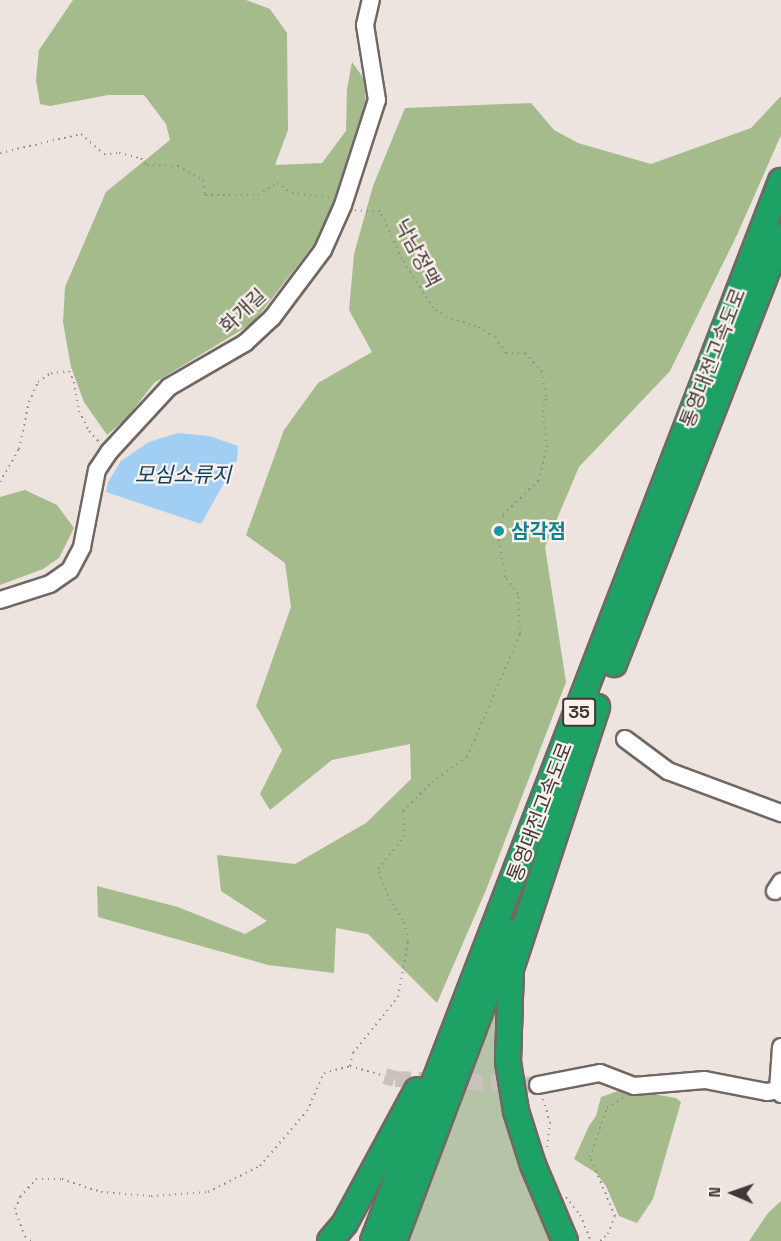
<!DOCTYPE html>
<html>
<head>
<meta charset="utf-8">
<style>
  body { margin:0 }
  #map { position:relative; width:781px; height:1241px; overflow:hidden; background:#ede3df; font-family:"Space Grotesk","Noto Sans KR",sans-serif }
  div>[style] { position:absolute }
  [style*='--x'] { left:calc(var(--x)*1px); top:calc(var(--y)*1px); width:calc(var(--w)*1px); rotate:calc(var(--a)*1deg) }
  .green>* { inset:0; background:#b5c3a6 }
  .forest>* { inset:0; background:#a5bb8c }
  .water>* { inset:0; background:#a1cff3 }
  .minor-tunnel>* { height:16px; margin-top:-8px; transform-origin:0; background:repeating-linear-gradient(90deg,#cac1bd 0 16px,transparent 0 24px) }
  .path>* { height:2px; margin-top:-1px; transform-origin:0; background:repeating-linear-gradient(90deg,#958e8b 0 1.5px,transparent 0 6px) }
  .roads { filter:drop-shadow(2px 0 #716864) drop-shadow(-2px 0 #716864) drop-shadow(0 2px #716864) drop-shadow(0 -2px #716864) }
  .minor>* { height:16px; margin:-8px; padding:0 8px; transform-origin:8px; border-radius:8px; background:#fff }
  .highway>* { height:24px; margin:-12px; padding:0 12px; transform-origin:12px; border-radius:12px; background:#1ea164 }
  .dots>* { width:16px; height:16px; translate:-50% -50%; box-sizing:border-box; border:3px solid #fbf0ec; border-radius:50% }
  span { translate:-50% -50%; white-space:nowrap; text-align:center; line-height:1.15; -webkit-text-stroke:4.5px #fbf0ec; paint-order:stroke }
  .shield-label span { padding:2px 4px; background:#fbf0ec; border:2px solid; border-radius:4px; -webkit-text-stroke-width:0 }
  .shield-label { font-size:18px; color:#3d3937; font-weight:700 }
  .street-label { font-size:20px; color:#3d3937 }
  .culture-label { font-size:20px; color:#0d838f; font-weight:700 }
  .left { translate:0 -50%; text-align:left }
  .water-label { font-size:21px; color:#0a4264; font-style:italic }
  .north { position:absolute; left:703px; top:1163px; width:60px; height:60px; -webkit-text-stroke:4px #fbf0ec; paint-order:stroke; rotate:272deg; font-size:16px; font-weight:700; line-height:24px; text-align:center; color:#3d3937 }
  .north::after { content:''; display:block; margin:auto; width:21px; height:27px; background:#3d3937; clip-path:polygon(50% 0,100% 100%,50% 72%,0 100%) }
</style>
</head>
<body>
<div id="map">
  <div class="green">
    <div style="clip-path:polygon(499px 1000px,555px 1241px,406px 1241px,494px 1005px)"></div>
  </div>
  <div class="forest">
    <div style="clip-path:polygon(73px 0,246px 0,270px 9px,287px 33px,288px 130px,275px 165px,322px 163px,346px 131px,347px 89px,352px 62px,364px 79px,366px 104px,324px 231px,253px 323px,154px 383px,126px 419px,107px 435px,84px 402px,71px 367px,63px 322px,65px 287px,106px 192px,170px 140px,166px 124px,144px 95px,108px 95px,50px 106px,40px 104px,36px 80px,39px 50px)"></div>
    <div style="clip-path:polygon(781px 96px,781px 135px,737px 235px,670px 371px,579px 467px,545px 547px,566px 682px,486px 890px,437px 1003px,368px 934px,336px 928px,334px 973px,268px 965px,98px 917px,97px 886px,178px 907px,245px 934px,267px 921px,221px 891px,217px 855px,295px 864px,366px 823px,411px 779px,410px 744px,332px 760px,270px 810px,260px 794px,282px 750px,256px 706px,291px 607px,285px 563px,246px 535px,284px 430px,318px 383px,372px 352px,349px 310px,354px 254px,373px 186px,405px 108px,531px 103px,554px 130px,578px 143px,651px 164px,751px 128px)"></div>
    <div style="clip-path:polygon(25px 490px,57px 505px,74px 528px,59px 558px,43px 569px,0 585px,0 497px)"></div>
    <div style="clip-path:polygon(624px 1089px,676px 1098px,681px 1102px,653px 1199px,637px 1223px,619px 1216px,606px 1186px,596px 1173px,574px 1159px,589px 1126px,596px 1116px,601px 1097px)"></div>
    <div style="clip-path:polygon(781px 1201px,781px 1241px,749px 1241px,768px 1213px)"></div>
  </div>
  <div class="water">
    <div style="clip-path:polygon(178px 433px,209px 436px,238px 446px,237px 460px,201px 524px,106px 492px,108px 482px,121px 461px,149px 442px)"></div>
  </div>
  <div class="minor-tunnel">
    <div style="--x:385;--y:1076;--w:10;--a:17"></div>
    <div style="--x:395;--y:1079;--w:143;--a:2.4"></div>
  </div>
  <div class="path">
    <div style="--x:0;--y:153;--w:83;--a:-13.2"></div>
    <div style="--x:81;--y:134;--w:30;--a:41"></div>
    <div style="--x:104;--y:154;--w:15;--a:-4"></div>
    <div style="--x:119;--y:153;--w:23;--a:13"></div>
    <div style="--x:141;--y:158;--w:9;--a:49"></div>
    <div style="--x:147;--y:165;--w:31;--a:2"></div>
    <div style="--x:178;--y:166;--w:29;--a:29"></div>
    <div style="--x:203;--y:180;--w:15;--a:82"></div>
    <div style="--x:205;--y:195;--w:53;--a:0"></div>
    <div style="--x:258;--y:195;--w:22;--a:-32"></div>
    <div style="--x:277;--y:183;--w:18;--a:34"></div>
    <div style="--x:292;--y:193;--w:39;--a:7"></div>
    <div style="--x:0;--y:482;--w:38;--a:-60"></div>
    <div style="--x:19;--y:449;--w:48;--a:-78"></div>
    <div style="--x:29;--y:402;--w:22;--a:-66"></div>
    <div style="--x:38;--y:382;--w:16;--a:-35"></div>
    <div style="--x:51;--y:373;--w:18;--a:-6"></div>
    <div style="--x:69;--y:371;--w:12;--a:66"></div>
    <div style="--x:74;--y:382;--w:29;--a:80"></div>
    <div style="--x:79;--y:411;--w:22;--a:63"></div>
    <div style="--x:89;--y:431;--w:16;--a:47"></div>
    <div style="--x:350;--y:1066;--w:13;--a:-77"></div>
    <div style="--x:353;--y:1053;--w:72;--a:-51.2"></div>
    <div style="--x:398;--y:997;--w:57;--a:-79.9"></div>
    <div style="--x:408;--y:941;--w:22;--a:-103"></div>
    <div style="--x:403;--y:920;--w:23;--a:-124"></div>
    <div style="--x:390;--y:901;--w:34;--a:-111"></div>
    <div style="--x:378;--y:869;--w:41;--a:-50.9"></div>
    <div style="--x:404;--y:837;--w:26;--a:-92"></div>
    <div style="--x:403;--y:811;--w:41;--a:-45"></div>
    <div style="--x:432;--y:782;--w:43;--a:-35.5"></div>
    <div style="--x:467;--y:757;--w:134;--a:-66.7"></div>
    <div style="--x:520;--y:634;--w:40;--a:-92.9"></div>
    <div style="--x:518;--y:594;--w:21;--a:-127"></div>
    <div style="--x:505;--y:577;--w:36;--a:-99"></div>
    <div style="--x:499;--y:541;--w:26;--a:-81"></div>
    <div style="--x:503;--y:515;--w:49;--a:-44.2"></div>
    <div style="--x:538;--y:481;--w:35;--a:-75"></div>
    <div style="--x:547;--y:447;--w:35;--a:-97"></div>
    <div style="--x:543;--y:412;--w:16;--a:-79"></div>
    <div style="--x:546;--y:396;--w:24;--a:-99"></div>
    <div style="--x:542;--y:372;--w:25;--a:-132"></div>
    <div style="--x:525;--y:353;--w:19;--a:180"></div>
    <div style="--x:506;--y:353;--w:19;--a:-125"></div>
    <div style="--x:495;--y:337;--w:22;--a:-150"></div>
    <div style="--x:476;--y:326;--w:30;--a:-163"></div>
    <div style="--x:447;--y:317;--w:17;--a:-147"></div>
    <div style="--x:433;--y:308;--w:58;--a:-122.3"></div>
    <div style="--x:402;--y:259;--w:53;--a:-114.6"></div>
    <div style="--x:380;--y:211;--w:25;--a:-178"></div>
    <div style="--x:543;--y:1099;--w:24;--a:73"></div>
    <div style="--x:550;--y:1122;--w:26;--a:97"></div>
    <div style="--x:566;--y:1197;--w:23;--a:52"></div>
    <div style="--x:580;--y:1215;--w:28;--a:67"></div>
    <div style="--x:31;--y:1241;--w:7;--a:-146"></div>
    <div style="--x:25;--y:1237;--w:30;--a:-110"></div>
    <div style="--x:15;--y:1209;--w:13;--a:-67"></div>
    <div style="--x:20;--y:1197;--w:24;--a:-48"></div>
    <div style="--x:36;--y:1179;--w:26;--a:0"></div>
    <div style="--x:62;--y:1179;--w:41;--a:18.4"></div>
    <div style="--x:101;--y:1192;--w:50;--a:4.6"></div>
    <div style="--x:151;--y:1196;--w:57;--a:-4"></div>
    <div style="--x:208;--y:1192;--w:58;--a:-26.6"></div>
    <div style="--x:260;--y:1166;--w:72;--a:-49.5"></div>
    <div style="--x:307;--y:1111;--w:42;--a:-65.9"></div>
    <div style="--x:324;--y:1073;--w:27;--a:-15"></div>
    <div style="--x:350;--y:1066;--w:36;--a:16"></div>
    <div style="--x:600;--y:1241;--w:11;--a:-41"></div>
    <div style="--x:608;--y:1234;--w:19;--a:-69"></div>
    <div style="--x:615;--y:1216;--w:64;--a:-113"></div>
    <div style="--x:590;--y:1157;--w:52;--a:-70.9"></div>
    <div style="--x:607;--y:1108;--w:20;--a:-33"></div>
  </div>
  <div class="roads">
    <div class="minor">
      <div style="--x:0;--y:600;--w:52;--a:-17.7"></div>
      <div style="--x:50;--y:584;--w:24;--a:-35"></div>
      <div style="--x:70;--y:570;--w:26;--a:-62"></div>
      <div style="--x:82;--y:547;--w:78;--a:-79"></div>
      <div style="--x:97;--y:470;--w:22;--a:-56"></div>
      <div style="--x:109;--y:452;--w:88;--a:-47.3"></div>
      <div style="--x:169;--y:387;--w:88;--a:-30.1"></div>
      <div style="--x:245;--y:343;--w:37;--a:-43"></div>
      <div style="--x:272;--y:318;--w:85;--a:-53.1"></div>
      <div style="--x:323;--y:250;--w:49;--a:-66"></div>
      <div style="--x:343;--y:205;--w:110;--a:-72.1"></div>
      <div style="--x:377;--y:100;--w:76;--a:-99.1"></div>
      <div style="--x:365;--y:25;--w:26;--a:-77"></div>
      <div style="--x:625;--y:739;--w:54;--a:36.7"></div>
      <div style="--x:668;--y:771;--w:121;--a:20.4"></div>
      <div style="--x:775;--y:891;--w:11;--a:-56"></div>
      <div style="--x:538;--y:1085;--w:63;--a:-11"></div>
      <div style="--x:600;--y:1073;--w:36;--a:21"></div>
      <div style="--x:634;--y:1086;--w:71;--a:-4.8"></div>
      <div style="--x:705;--y:1080;--w:63;--a:11"></div>
      <div style="--x:767;--y:1092;--w:11;--a:-10"></div>
      <div style="--x:778;--y:1090;--w:5;--a:53"></div>
      <div style="--x:778;--y:1090;--w:43;--a:-86"></div>
    </div>
    <div class="highway">
      <div style="--x:614;--y:664;--w:459;--a:-68.7"></div>
      <div style="--x:330;--y:1241;--w:23;--a:-50"></div>
      <div style="--x:345;--y:1223;--w:151;--a:-61.6"></div>
      <div style="--x:373;--y:1241;--w:1136;--a:-68.95"></div>
      <div style="--x:394;--y:1241;--w:330;--a:-69.4"></div>
      <div style="--x:565;--y:1241;--w:82;--a:-112.8"></div>
      <div style="--x:533;--y:1165;--w:57;--a:-107.5"></div>
      <div style="--x:516;--y:1111;--w:50;--a:-99.3"></div>
      <div style="--x:508;--y:1062;--w:93;--a:-88.2"></div>
      <div style="--x:511;--y:969;--w:276;--a:-71.8"></div>
    </div>
  </div>
  <div class="dots">
    <div style="left:499px;top:531px;background:#0f9aa8"></div>
  </div>
  <div class="shield-label">
    <span style="left:579px;top:712px">35</span>
  </div>
  <div class="street-label">
    <span style="left:417px;top:253px;rotate:62deg">낙남정맥</span>
    <span style="left:243px;top:311px;rotate:-43deg">화개길</span>
    <span style="left:713px;top:358px;rotate:-69deg">통영대전고속도로</span>
    <span style="left:540px;top:812px;rotate:-69deg">통영대전고속도로</span>
  </div>
  <div class="culture-label">
    <span class="left" style="left:511px;top:531px">삼각점</span>
  </div>
  <div class="water-label">
    <span style="left:183px;top:475px">모심소류지</span>
  </div>
  <div class="north">N</div>
</div>
</body>
</html>
